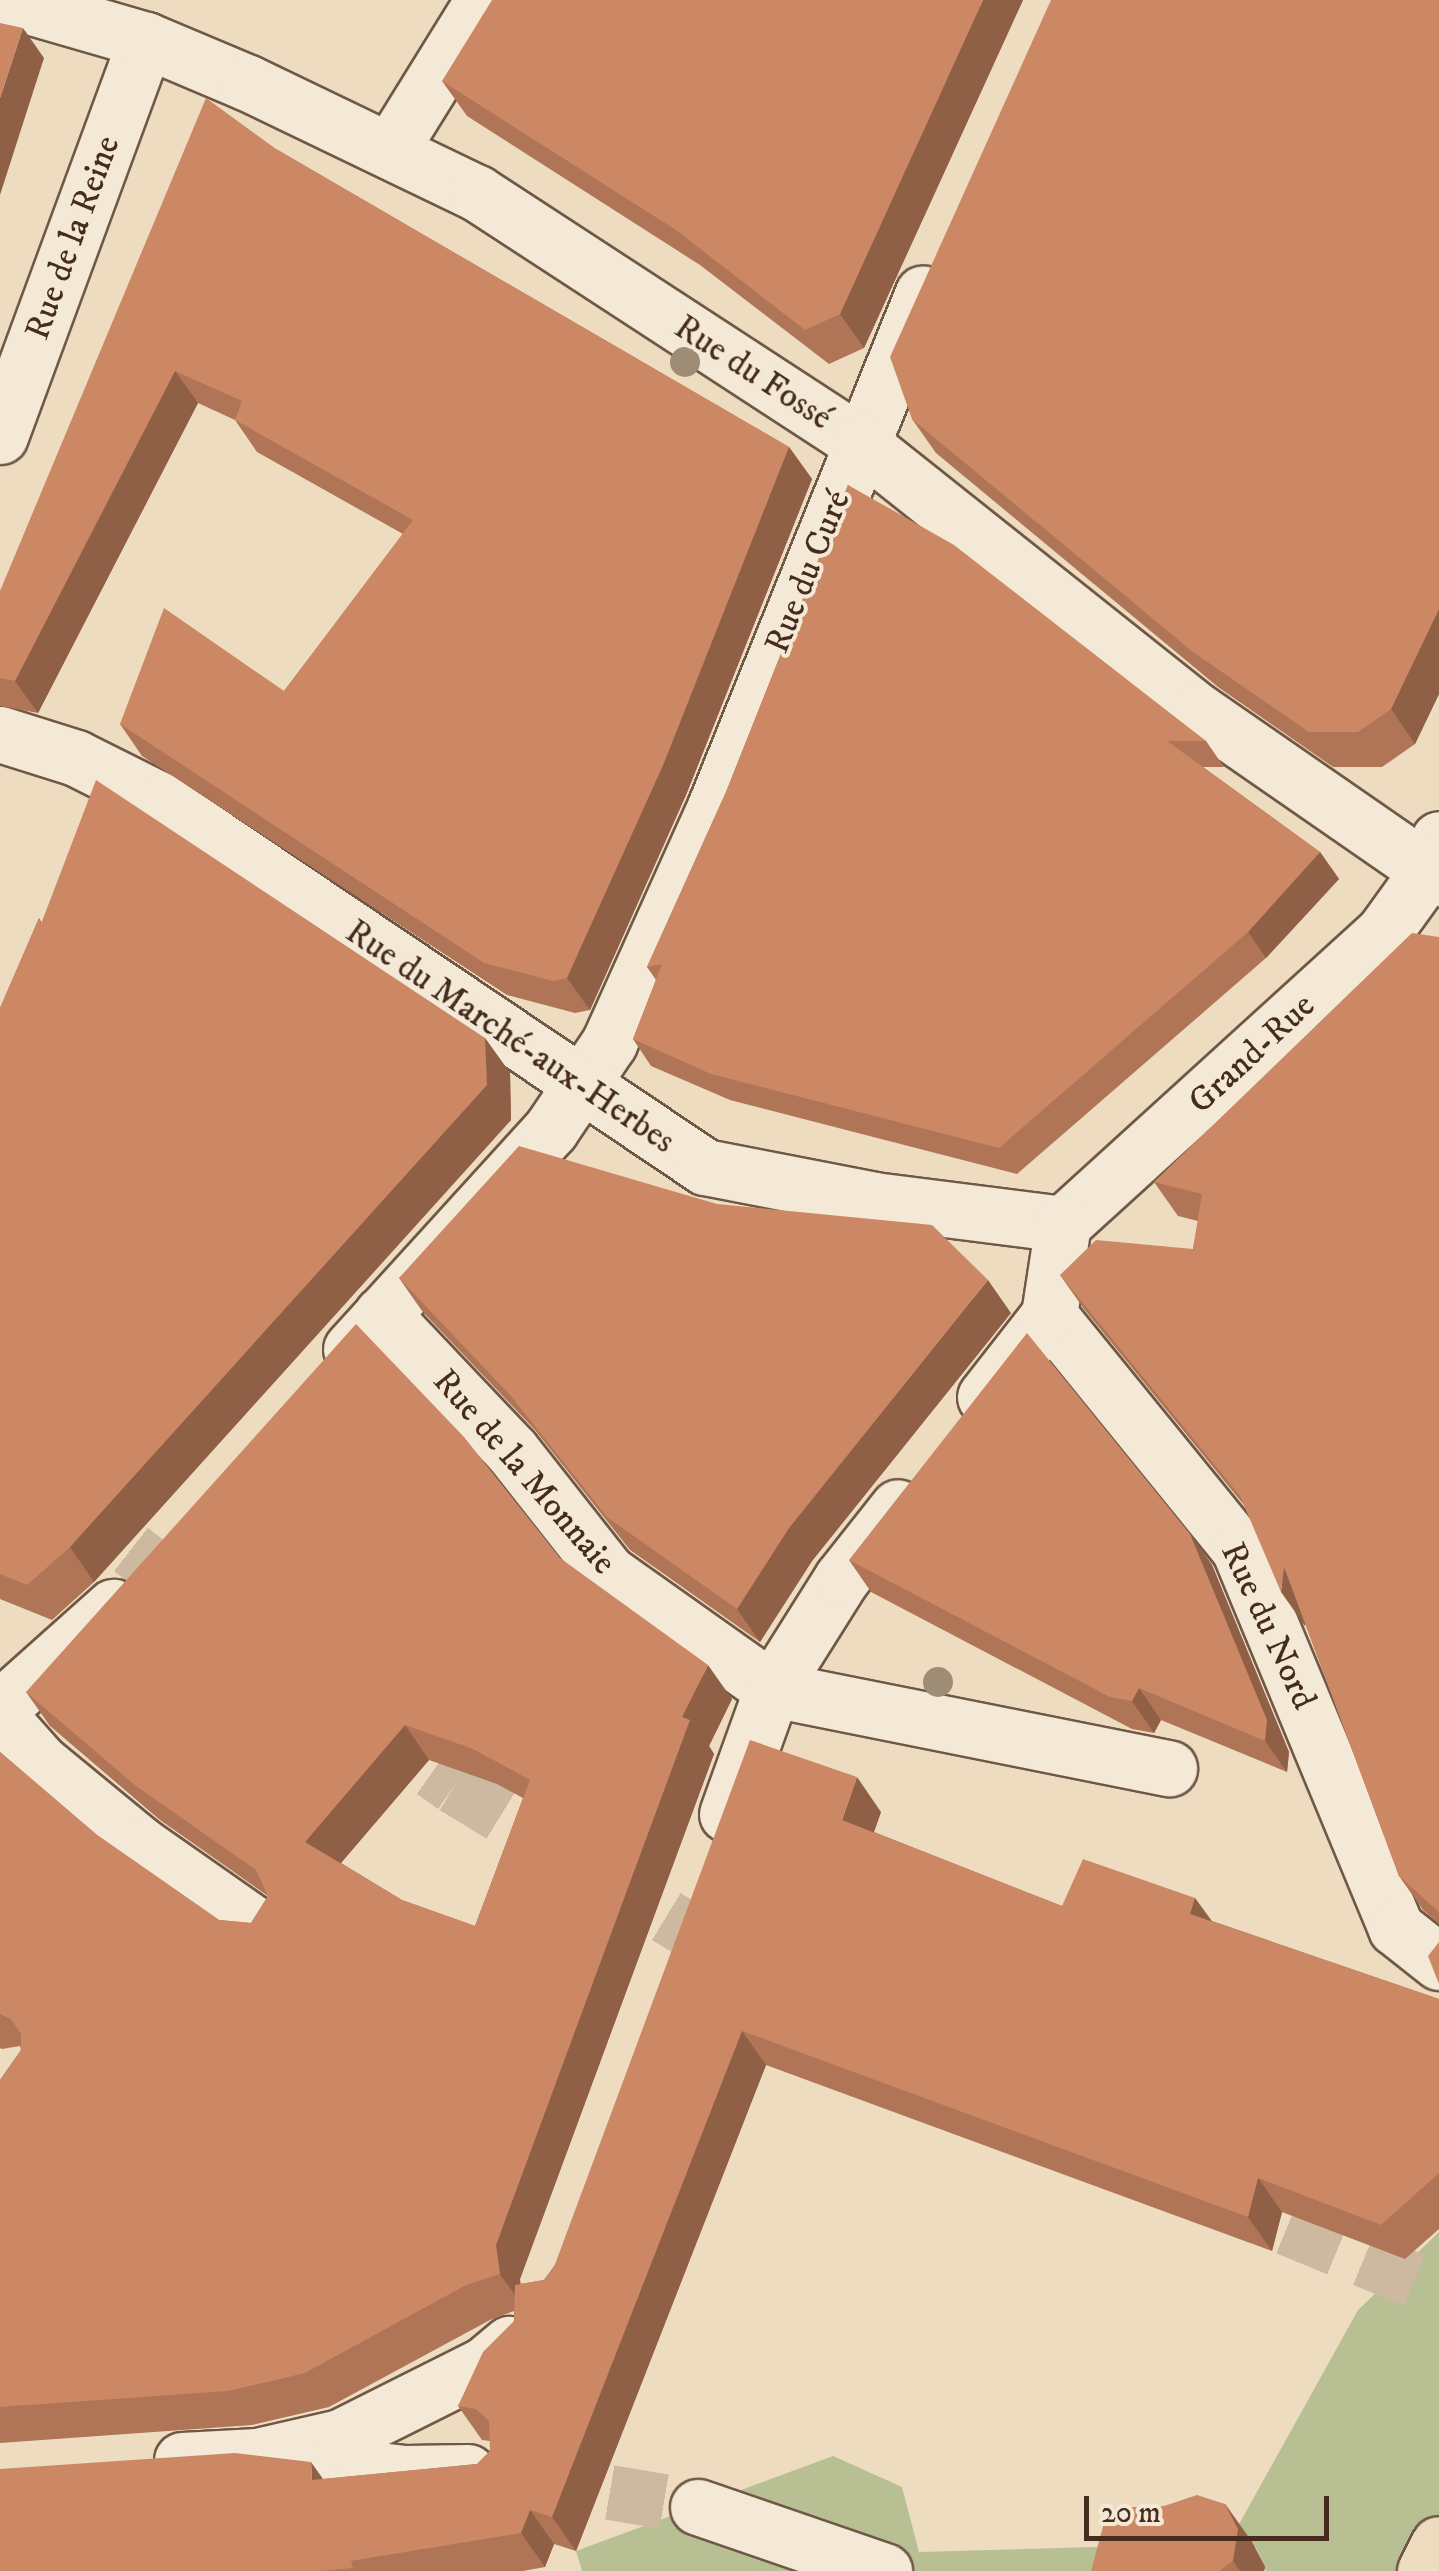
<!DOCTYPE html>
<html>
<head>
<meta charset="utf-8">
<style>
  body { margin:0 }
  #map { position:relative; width:1439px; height:2571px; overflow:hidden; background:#eedcc0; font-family:"IM FELL DW Pica",serif }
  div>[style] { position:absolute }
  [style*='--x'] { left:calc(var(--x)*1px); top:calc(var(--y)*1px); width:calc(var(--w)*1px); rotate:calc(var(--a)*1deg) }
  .green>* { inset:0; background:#b8c093 }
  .pedestrian-tunnel>* { height:55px; margin-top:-27.5px; transform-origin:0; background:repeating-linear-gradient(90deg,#ccb99f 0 55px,transparent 0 83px) }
  .primary-tunnel>* { height:55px; margin-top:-27.5px; transform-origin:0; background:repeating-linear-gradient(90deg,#ccb99f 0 55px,transparent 0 83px) }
  .roads { filter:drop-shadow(2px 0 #6f5846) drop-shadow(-2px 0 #6f5846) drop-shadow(0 2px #6f5846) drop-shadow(0 -2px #6f5846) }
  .pedestrian>* { height:55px; margin:-27.5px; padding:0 27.5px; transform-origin:27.5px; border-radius:27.5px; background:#f4e8d6 }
  .minor>* { height:55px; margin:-27.5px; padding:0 27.5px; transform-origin:27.5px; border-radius:27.5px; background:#f4e8d6 }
  .primary>* { height:55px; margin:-27.5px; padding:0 27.5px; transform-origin:27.5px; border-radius:27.5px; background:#eedcc0 }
  .trees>* { width:30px; height:30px; margin:-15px; border-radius:50%; background:#9e8c74 }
  .wall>* { inset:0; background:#af7556 }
  .shaded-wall>* { inset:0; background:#8f5f46 }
  .building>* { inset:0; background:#cc8864 }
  span { translate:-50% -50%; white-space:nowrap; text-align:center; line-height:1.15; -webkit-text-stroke:8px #f4e8d6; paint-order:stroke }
  .street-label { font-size:35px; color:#452c1d }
  .scale { position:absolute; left:1084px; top:2496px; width:245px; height:45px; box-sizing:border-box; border:5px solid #452c1d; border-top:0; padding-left:12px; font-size:30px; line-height:35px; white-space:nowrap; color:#452c1d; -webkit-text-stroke:8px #f4e8d6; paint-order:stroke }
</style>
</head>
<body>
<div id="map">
  <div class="green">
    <div style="clip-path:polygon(1439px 2232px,1439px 2571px,1266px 2571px,1256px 2548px,1233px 2535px,1358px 2310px)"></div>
    <div style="clip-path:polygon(833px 2456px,902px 2487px,919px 2552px,1197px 2544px,1181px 2571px,582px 2571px,576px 2551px)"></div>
  </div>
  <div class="pedestrian-tunnel">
    <div style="--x:528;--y:2478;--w:172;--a:9.7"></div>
  </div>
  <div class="primary-tunnel">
    <div style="--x:0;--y:1447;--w:257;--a:37.9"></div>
    <div style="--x:365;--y:1723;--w:109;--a:35.3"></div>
    <div style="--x:454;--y:1786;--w:340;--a:31.5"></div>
    <div style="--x:1210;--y:2196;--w:248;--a:22.3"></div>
  </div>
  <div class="roads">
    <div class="pedestrian">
      <div style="--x:392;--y:147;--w:173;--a:-58.2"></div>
      <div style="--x:0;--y:436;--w:422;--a:-69.8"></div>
      <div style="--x:146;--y:40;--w:111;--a:22.9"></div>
      <div style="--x:0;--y:734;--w:80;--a:17.5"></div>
      <div style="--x:76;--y:758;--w:94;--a:26.6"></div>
      <div style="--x:160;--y:800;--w:657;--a:33.96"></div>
      <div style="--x:705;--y:1167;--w:172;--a:11"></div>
      <div style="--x:874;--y:1200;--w:191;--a:7.2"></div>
      <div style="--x:1063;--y:1224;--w:433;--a:-42.3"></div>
      <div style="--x:1383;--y:933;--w:75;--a:-54.2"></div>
      <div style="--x:1427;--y:872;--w:35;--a:-70"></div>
      <div style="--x:351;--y:1349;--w:297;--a:-47.7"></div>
      <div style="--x:551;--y:1129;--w:104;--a:-56"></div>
      <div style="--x:609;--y:1043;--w:259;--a:-65.8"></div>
      <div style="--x:715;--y:807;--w:554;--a:-67.97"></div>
      <div style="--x:772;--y:1689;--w:405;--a:11.3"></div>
      <div style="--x:0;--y:1708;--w:152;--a:-41.8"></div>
      <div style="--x:0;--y:1717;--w:60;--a:48.4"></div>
      <div style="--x:40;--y:1762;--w:131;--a:39.4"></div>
      <div style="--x:141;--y:1845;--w:146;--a:35"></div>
      <div style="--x:265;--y:2457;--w:141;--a:6.5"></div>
      <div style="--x:405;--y:2473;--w:63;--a:-0.9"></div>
      <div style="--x:698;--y:2507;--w:197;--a:19"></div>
    </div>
    <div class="minor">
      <div style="--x:8;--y:0;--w:144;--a:16.2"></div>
      <div style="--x:248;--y:83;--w:254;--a:25.7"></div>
      <div style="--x:477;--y:193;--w:456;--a:33.1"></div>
      <div style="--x:859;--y:442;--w:434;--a:38.5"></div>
      <div style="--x:1199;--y:712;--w:292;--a:34.7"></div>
      <div style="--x:382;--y:1314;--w:189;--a:46.5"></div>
      <div style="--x:512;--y:1451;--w:155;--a:51.8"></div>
      <div style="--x:608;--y:1573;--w:201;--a:35.3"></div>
      <div style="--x:1049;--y:1315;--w:301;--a:50.9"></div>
      <div style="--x:1239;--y:1549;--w:410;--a:67.5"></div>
      <div style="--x:1396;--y:1928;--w:55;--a:38.3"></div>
      <div style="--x:985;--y:1397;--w:104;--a:-52"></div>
      <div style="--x:1049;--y:1315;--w:92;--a:-81.3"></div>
      <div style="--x:727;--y:1814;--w:133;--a:-70.2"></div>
      <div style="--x:772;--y:1689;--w:131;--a:-57.8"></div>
      <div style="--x:842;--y:1578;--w:90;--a:-51.7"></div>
      <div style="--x:182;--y:2460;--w:75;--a:-3.1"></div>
      <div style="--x:257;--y:2456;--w:85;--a:-12.9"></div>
      <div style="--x:340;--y:2437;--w:161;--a:-26.6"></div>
      <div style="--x:484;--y:2365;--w:33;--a:-40"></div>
    </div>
    <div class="primary">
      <div style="--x:1425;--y:2571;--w:30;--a:-63"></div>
    </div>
  </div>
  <div class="trees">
    <div style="left:685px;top:362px"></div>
    <div style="left:938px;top:1682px"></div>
  </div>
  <div class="wall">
    <div style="clip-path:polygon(1023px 0,864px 348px,829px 364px,700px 265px,467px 116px,442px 81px)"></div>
    <div style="clip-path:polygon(1439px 0,1439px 694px,1415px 744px,1382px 767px,1333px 767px,1218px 687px,936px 453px,912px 419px)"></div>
    <div style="clip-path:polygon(276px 149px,789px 447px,812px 479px,686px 795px,590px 1010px,575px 1013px,507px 995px,142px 756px,120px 724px,284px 691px,403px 534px,257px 452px,235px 420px,198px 403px,38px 713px,0 706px,0 591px)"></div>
    <div style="clip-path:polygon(848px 485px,1206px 741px,1224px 767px,1203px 767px,1320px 852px,1339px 879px,1266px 958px,1017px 1174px,730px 1100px,651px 1066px,633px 1039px,656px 980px,647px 967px,726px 792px)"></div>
    <div style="clip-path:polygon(39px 918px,42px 923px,485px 1038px,510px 1073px,511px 1120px,94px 1582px,52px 1620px,0 1599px,0 1008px)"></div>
    <div style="clip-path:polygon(1439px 937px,1439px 1924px,1423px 1910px,1399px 1876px,1305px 1623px,1305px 1626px,1244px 1505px,1084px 1309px,1060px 1275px,1193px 1249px,1198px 1221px,1178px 1216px,1154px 1182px)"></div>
    <div style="clip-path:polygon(717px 1204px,1011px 1313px,812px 1561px,760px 1642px,630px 1550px,535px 1430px,422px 1311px,399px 1278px)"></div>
    <div style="clip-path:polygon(1190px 1534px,1212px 1565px,1289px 1752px,1287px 1772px,1161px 1720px,1154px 1733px,1132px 1729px,871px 1592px,849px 1560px)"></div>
    <div style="clip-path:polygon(evenodd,560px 1558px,732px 1699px,709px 1746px,714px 1754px,520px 2279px,520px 2284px,544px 2280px,881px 1812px,874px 1832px,1062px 1906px,1195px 1898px,1212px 1921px,1439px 1999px,1439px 2229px,1405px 2259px,1282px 2212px,1272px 2251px,766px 2065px,576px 2551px,554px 2544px,545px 2567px,523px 2571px,0 2571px,323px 2479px,477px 2464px,490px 2451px,490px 2441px,482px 2440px,458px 2406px,514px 2321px,514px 2311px,490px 2320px,329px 2407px,252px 2425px,0 2443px,0 2080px,21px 2050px,20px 2046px,2px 2049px,0 2048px,0 1752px,97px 1835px,219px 1920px,251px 1923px,268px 1896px,160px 1820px,50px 1726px,26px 1692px,560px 1558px,429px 1760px,497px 1784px,523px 1798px,475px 1926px,402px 1900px,341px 1863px,429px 1760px)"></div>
    <div style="clip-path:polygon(1225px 2504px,1252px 2542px,1265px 2567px,1264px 2571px,1091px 2571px)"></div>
  </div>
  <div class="shaded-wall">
    <div style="clip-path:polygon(983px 0,1023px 0,864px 348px,840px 314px)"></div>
    <div style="clip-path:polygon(23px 28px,44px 58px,0 195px,0 98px)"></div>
    <div style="clip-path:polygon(175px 371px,198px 403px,38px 713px,15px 681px)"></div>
    <div style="clip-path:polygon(789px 447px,812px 479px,686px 795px,590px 1010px,567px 978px)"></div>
    <div style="clip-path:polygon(1439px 609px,1439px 694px,1415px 744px,1391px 709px)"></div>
    <div style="clip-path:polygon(1320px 852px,1339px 879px,1266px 958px,1248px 932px)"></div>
    <div style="clip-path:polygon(485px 1038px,510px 1073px,511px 1120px,94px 1582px,70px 1547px)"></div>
    <div style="clip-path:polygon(988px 1280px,1011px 1313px,812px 1561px,760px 1642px,737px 1609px,789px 1528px)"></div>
    <div style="clip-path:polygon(1190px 1534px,1212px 1565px,1289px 1752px,1287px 1772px,1265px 1741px)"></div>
    <div style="clip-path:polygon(1284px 1567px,1308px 1601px,1305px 1626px,1281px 1592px)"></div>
    <div style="clip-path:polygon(708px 1665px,732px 1699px,709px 1746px,714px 1754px,520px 2279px,524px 2308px,500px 2274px,496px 2245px,682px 1717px)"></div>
    <div style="clip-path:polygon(1139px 1688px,1161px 1720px,1154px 1733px,1132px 1701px)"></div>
    <div style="clip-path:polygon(405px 1725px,429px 1760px,329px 1877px,305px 1842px)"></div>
    <div style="clip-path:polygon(857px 1777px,881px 1812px,866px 1854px,842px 1820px)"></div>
    <div style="clip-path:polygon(1195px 1898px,1219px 1932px,1190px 1914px)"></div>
    <div style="clip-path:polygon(742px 2031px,766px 2065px,576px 2551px,552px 2517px)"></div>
    <div style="clip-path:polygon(1258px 2178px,1282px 2212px,1272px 2251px,1248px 2217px)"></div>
    <div style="clip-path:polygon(311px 2462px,335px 2496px,312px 2480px)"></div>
    <div style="clip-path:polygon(1225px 2504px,1252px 2542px,1265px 2567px,1264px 2571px,1240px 2571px,1233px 2561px)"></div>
    <div style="clip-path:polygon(530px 2510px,554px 2544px,545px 2567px,521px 2533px)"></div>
  </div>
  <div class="building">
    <div style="clip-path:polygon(492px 0,983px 0,840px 314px,805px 330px,676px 230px,442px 81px)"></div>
    <div style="clip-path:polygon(1051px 0,1439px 0,1439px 609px,1391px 709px,1358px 732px,1309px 732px,1193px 652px,912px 419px,890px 357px)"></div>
    <div style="clip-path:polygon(0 23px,23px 28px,0 98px)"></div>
    <div style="clip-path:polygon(206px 98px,276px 149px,789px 447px,664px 763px,567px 978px,553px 981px,484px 963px,120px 724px,164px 608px,284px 691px,413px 520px,235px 420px,242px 401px,175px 371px,15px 681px,0 678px,0 591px)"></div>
    <div style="clip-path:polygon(848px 485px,954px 545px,1206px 741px,1167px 741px,1320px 852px,1248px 932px,999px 1148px,711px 1074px,633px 1039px,662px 964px,647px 967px,726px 792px)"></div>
    <div style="clip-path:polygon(96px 780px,485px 1038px,487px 1085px,70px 1547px,27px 1585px,0 1574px,0 1008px,39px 918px,41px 924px)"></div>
    <div style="clip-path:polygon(1412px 933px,1439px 937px,1439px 1912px,1399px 1876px,1284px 1567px,1281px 1592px,1240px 1496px,1060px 1275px,1096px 1240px,1193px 1249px,1202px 1194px,1154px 1182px)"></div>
    <div style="clip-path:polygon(519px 1146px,717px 1204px,932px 1225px,988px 1280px,789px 1528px,737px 1609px,607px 1517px,511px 1396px,399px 1278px)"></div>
    <div style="clip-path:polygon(evenodd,356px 1324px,464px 1437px,560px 1558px,708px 1665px,682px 1717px,690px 1720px,496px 2245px,500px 2274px,466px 2285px,305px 2373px,228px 2391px,0 2407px,0 2080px,21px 2050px,21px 2034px,11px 2019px,0 2014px,0 1752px,97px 1835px,219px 1920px,251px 1923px,268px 1896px,256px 1870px,136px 1786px,26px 1692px,356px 1324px,405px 1725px,473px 1749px,530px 1780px,475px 1926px,402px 1900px,305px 1842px,405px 1725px)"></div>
    <div style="clip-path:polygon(1027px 1333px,1190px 1534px,1267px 1720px,1265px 1741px,1139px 1688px,1132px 1701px,1110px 1697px,849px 1560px)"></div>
    <div style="clip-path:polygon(750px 1740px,857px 1777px,842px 1820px,1062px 1906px,1083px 1859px,1195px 1898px,1190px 1914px,1439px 1999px,1439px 2173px,1381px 2225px,1258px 2178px,1248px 2217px,742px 2031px,552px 2517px,530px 2510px,521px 2533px,351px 2561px,353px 2568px,321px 2571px,0 2571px,0 2469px,235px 2453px,311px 2462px,312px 2480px,477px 2464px,490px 2451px,489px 2421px,476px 2409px,458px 2406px,483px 2352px,514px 2321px,515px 2285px,544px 2280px,554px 2267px)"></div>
    <div style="clip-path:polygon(1439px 1942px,1439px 1984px,1428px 1956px)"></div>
    <div style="clip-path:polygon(1197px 2495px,1225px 2504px,1238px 2529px,1233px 2561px,1219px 2571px,1091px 2571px,1108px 2508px,1164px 2506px)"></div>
  </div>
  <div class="street-label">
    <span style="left:73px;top:238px;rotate:-70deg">Rue de la Reine</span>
    <span style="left:753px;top:373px;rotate:33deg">Rue du Fossé</span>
    <span style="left:808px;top:572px;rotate:-68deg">Rue du Curé</span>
    <span style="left:510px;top:1037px;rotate:34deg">Rue du Marché-aux-Herbes</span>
    <span style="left:1252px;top:1054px;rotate:-43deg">Grand-Rue</span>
    <span style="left:524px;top:1472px;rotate:49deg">Rue de la Monnaie</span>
    <span style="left:1268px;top:1626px;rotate:65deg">Rue du Nord</span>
  </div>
  <div class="scale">20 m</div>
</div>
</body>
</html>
